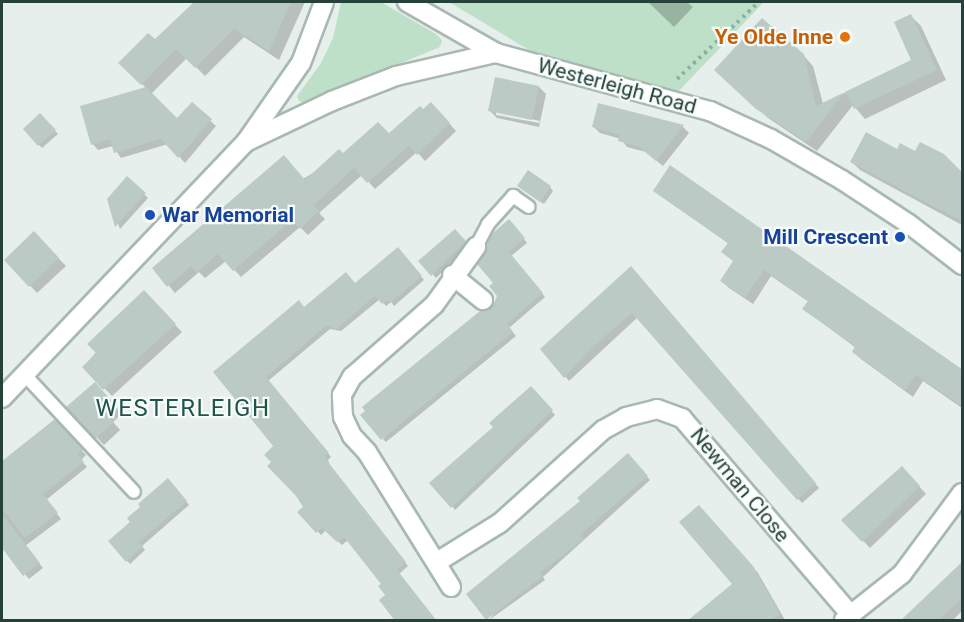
<!DOCTYPE html>
<html>
<head>
<meta charset="utf-8">
<style>
  body { margin:0 }
  #map { position:relative; width:964px; height:622px; overflow:hidden; background:#e6efeb; font-family:Roboto,sans-serif }
  div>[style] { position:absolute }
  [style*='--x'] { left:calc(var(--x)*1px); top:calc(var(--y)*1px); width:calc(var(--w)*1px); rotate:calc(var(--a)*1deg) }
  .green>* { inset:0; background:#bfe0c8 }
  .shadow>* { inset:0; background:#0003 }
  .building>* { inset:0; background:#bbcac4 }
  .path>* { height:4px; margin-top:-2px; transform-origin:0; background:repeating-linear-gradient(90deg,#86b3a5 0 3px,transparent 0 7.5px) }
  .roads { filter:drop-shadow(2px 0 #a8b8b2) drop-shadow(-2px 0 #a8b8b2) drop-shadow(0 2px #a8b8b2) drop-shadow(0 -2px #a8b8b2) }
  .service>* { height:12px; margin:-6px; padding:0 6px; transform-origin:6px; border-radius:6px; background:#fff }
  .minor>* { height:18px; margin:-9px; padding:0 9px; transform-origin:9px; border-radius:9px; background:#fff }
  .tertiary>* { height:18px; margin:-9px; padding:0 9px; transform-origin:9px; border-radius:9px; background:#fff }
  .dots>* { width:16px; height:16px; translate:-50% -50%; box-sizing:border-box; border:3px solid #f7fbf9; border-radius:50% }
  span { translate:-50% -50%; white-space:nowrap; text-align:center; line-height:1.15; -webkit-text-stroke:4.5px #f7fbf9; paint-order:stroke }
  .food-label { font-size:21px; color:#c56008; font-weight:700 }
  .right { translate:-100% -50%; text-align:right }
  .street-label { font-size:21px; color:#24423a }
  .transit-label { font-size:21px; color:#164399; font-weight:700 }
  .left { translate:0 -50%; text-align:left }
  .quarter-label { font-size:24px; color:#1f5548; letter-spacing:1.5px }
  .frame { position:absolute; inset:0; border:3px solid #24423a; pointer-events:none }
</style>
</head>
<body>
<div id="map">
  <div class="green">
    <div style="clip-path:polygon(341px 2px,381px 2px,436px 34px,442px 40px,440px 47px,304px 103px,299px 101px,297px 96px,321px 63px,333px 38px)"></div>
    <div style="clip-path:polygon(449px 2px,764px 2px,673px 97px,549px 62px)"></div>
  </div>
  <div class="shadow">
    <div style="clip-path:polygon(196px 2px,305px 2px,279px 60px,244px 37px,205px 76px,187px 58px,151px 94px,177px 120px,192px 104px,216px 126px,185px 163px,168px 144px,121px 158px,113px 146px,98px 150px,93px 144px,146px 88px,121px 63px,155px 42px)"></div>
    <div style="clip-path:polygon(648px 2px,687px 2px,693px 7px,674px 27px)"></div>
    <div style="clip-path:polygon(911px 16px,921px 26px,946px 80px,865px 119px,853px 105px,817px 151px,768px 118px,726px 80px,803px 55px,813px 66px,823px 104px,913px 60px)"></div>
    <div style="clip-path:polygon(evenodd,539px 87px,546px 94px,539px 127px,497px 118px,490px 111px,539px 87px,496px 111px,540px 121px,539px 123px,496px 115px,496px 111px)"></div>
    <div style="clip-path:polygon(599px 105px,683px 127px,689px 133px,663px 166px,646px 152px,627px 147px,621px 139px,600px 133px,594px 127px)"></div>
    <div style="clip-path:polygon(423px 111px,438px 111px,456px 131px,425px 161px,417px 152px,375px 189px,362px 175px,319px 213px,325px 219px,308px 235px,300px 227px,241px 277px,226px 261px,205px 278px,199px 272px,175px 293px,154px 268px,343px 155px,389px 135px)"></div>
    <div style="clip-path:polygon(40px 115px,58px 134px,42px 148px,25px 129px)"></div>
    <div style="clip-path:polygon(897px 151px,962px 175px,962px 225px,860px 170px,852px 162px)"></div>
    <div style="clip-path:polygon(127px 179px,148px 198px,120px 229px,109px 199px)"></div>
    <div style="clip-path:polygon(550px 187px,553px 191px,544px 204px,522px 189px)"></div>
    <div style="clip-path:polygon(655px 191px,962px 372px,962px 408px,923px 381px,913px 397px,861px 359px,854px 352px,856px 348px,804px 309px,809px 302px,771px 276px,753px 304px,729px 288px,722px 281px,734px 262px,729px 244px)"></div>
    <div style="clip-path:polygon(513px 224px,527px 243px,511px 256px,545px 297px,509px 328px,516px 336px,386px 442px,383px 439px,493px 308px,499px 296px,495px 283px)"></div>
    <div style="clip-path:polygon(455px 231px,468px 246px,436px 278px,420px 261px)"></div>
    <div style="clip-path:polygon(34px 233px,66px 266px,37px 293px,6px 260px)"></div>
    <div style="clip-path:polygon(401px 253px,424px 280px,394px 306px,391px 302px,386px 306px,380px 299px,341px 331px,330px 329px,268px 381px,331px 457px,328px 460px,331px 468px,408px 566px,399px 574px,387px 595px,383px 584px,348px 540px,342px 545px,326px 530px,321px 535px,299px 512px,304px 508px,274px 462px,275px 447px,215px 372px,304px 309px,355px 285px)"></div>
    <div style="clip-path:polygon(635px 273px,819px 488px,802px 503px,638px 317px,569px 381px,542px 349px)"></div>
    <div style="clip-path:polygon(144px 293px,182px 332px,112px 396px,84px 367px)"></div>
    <div style="clip-path:polygon(531px 388px,555px 415px,455px 510px,452px 506px,495px 427px)"></div>
    <div style="clip-path:polygon(102px 391px,122px 414px,113px 422px,120px 430px,104px 445px,68px 407px)"></div>
    <div style="clip-path:polygon(55px 421px,86px 455px,81px 460px,87px 467px,46px 500px,61px 519px,25px 546px,43px 568px,29px 579px,4px 549px,2px 551px,2px 463px)"></div>
    <div style="clip-path:polygon(628px 455px,650px 480px,543px 577px,545px 580px,489px 620px,582px 501px)"></div>
    <div style="clip-path:polygon(909px 475px,926px 494px,870px 548px,843px 520px)"></div>
    <div style="clip-path:polygon(171px 483px,189px 505px,142px 546px,145px 550px,130px 564px,110px 541px)"></div>
    <div style="clip-path:polygon(704px 512px,758px 573px,785px 620px,690px 620px,734px 584px)"></div>
    <div style="clip-path:polygon(962px 563px,962px 611px,953px 620px,902px 620px)"></div>
  </div>
  <div class="building">
    <div style="clip-path:polygon(194px 2px,291px 2px,269px 51px,234px 29px,195px 68px,176px 49px,141px 85px,118px 63px,148px 33px,155px 39px)"></div>
    <div style="clip-path:polygon(911px 14px,937px 70px,854px 109px,845px 92px,806px 142px,756px 109px,714px 70px,762px 18px,804px 54px,816px 106px,911px 60px,894px 22px)"></div>
    <div style="clip-path:polygon(495px 77px,539px 86px,532px 120px,488px 111px)"></div>
    <div style="clip-path:polygon(146px 87px,177px 118px,192px 102px,212px 119px,178px 158px,161px 139px,114px 153px,110px 139px,91px 145px,80px 106px)"></div>
    <div style="clip-path:polygon(431px 102px,450px 123px,417px 155px,409px 146px,367px 183px,354px 168px,314px 205px,319px 211px,300px 229px,292px 220px,233px 271px,218px 254px,197px 272px,191px 266px,167px 287px,152px 268px,284px 155px,305px 180px,339px 149px,343px 153px,378px 122px,389px 133px,420px 106px,423px 109px)"></div>
    <div style="clip-path:polygon(598px 103px,684px 125px,656px 161px,638px 146px,618px 141px,620px 135px,592px 127px)"></div>
    <div style="clip-path:polygon(40px 113px,56px 130px,38px 146px,23px 129px)"></div>
    <div style="clip-path:polygon(866px 132px,897px 149px,900px 143px,915px 151px,920px 142px,944px 154px,963px 173px,963px 222px,850px 162px)"></div>
    <div style="clip-path:polygon(670px 165px,963px 370px,963px 407px,916px 375px,905px 391px,852px 352px,855px 346px,802px 309px,808px 301px,764px 270px,745px 298px,720px 281px,733px 261px,721px 252px,728px 243px,653px 191px)"></div>
    <div style="clip-path:polygon(528px 170px,551px 186px,540px 202px,517px 186px)"></div>
    <div style="clip-path:polygon(127px 176px,146px 193px,115px 227px,107px 199px)"></div>
    <div style="clip-path:polygon(509px 219px,525px 238px,509px 252px,543px 293px,507px 323px,513px 332px,381px 440px,360px 415px,365px 411px,362px 407px,480px 311px,492px 307px,497px 296px,489px 286px,493px 283px,477px 264px,493px 233px)"></div>
    <div style="clip-path:polygon(455px 229px,466px 241px,431px 276px,418px 261px)"></div>
    <div style="clip-path:polygon(34px 231px,59px 258px,29px 287px,4px 260px)"></div>
    <div style="clip-path:polygon(398px 247px,422px 276px,390px 303px,387px 300px,382px 304px,375px 296px,337px 329px,326px 326px,266px 377px,329px 453px,325px 456px,328px 462px,406px 562px,397px 570px,437px 621px,395px 621px,379px 600px,385px 595px,378px 586px,381px 584px,344px 537px,337px 542px,322px 528px,316px 533px,297px 512px,303px 507px,298px 498px,267px 466px,271px 462px,264px 455px,273px 446px,213px 372px,299px 300px,304px 307px,346px 272px,355px 283px)"></div>
    <div style="clip-path:polygon(631px 266px,816px 483px,797px 500px,632px 313px,595px 345px,564px 378px,540px 349px)"></div>
    <div style="clip-path:polygon(144px 290px,176px 324px,103px 390px,82px 367px,96px 353px,87px 344px)"></div>
    <div style="clip-path:polygon(95px 382px,116px 406px,107px 414px,114px 422px,95px 439px,66px 407px)"></div>
    <div style="clip-path:polygon(531px 386px,553px 410px,451px 508px,429px 483px,493px 427px,489px 423px)"></div>
    <div style="clip-path:polygon(55px 419px,83px 450px,78px 454px,84px 462px,43px 494px,58px 513px,25px 538px,2px 509px,2px 461px)"></div>
    <div style="clip-path:polygon(628px 453px,648px 476px,580px 535px,584px 539px,540px 573px,543px 576px,486px 620px,466px 594px,580px 501px,577px 498px)"></div>
    <div style="clip-path:polygon(902px 466px,920px 486px,862px 542px,841px 520px)"></div>
    <div style="clip-path:polygon(168px 478px,187px 501px,139px 542px,143px 546px,126px 562px,108px 541px,130px 522px,127px 518px,140px 507px,138px 504px)"></div>
    <div style="clip-path:polygon(699px 505px,753px 566px,780px 614px,770px 621px,687px 621px,732px 584px,679px 522px)"></div>
    <div style="clip-path:polygon(2px 514px,40px 563px,23px 576px,2px 548px)"></div>
    <div style="clip-path:polygon(963px 561px,963px 597px,938px 621px,900px 621px)"></div>
  </div>
  <div class="path">
    <div style="--x:677;--y:79;--w:112;--a:-43.2"></div>
  </div>
  <div class="roads">
    <div class="service">
      <div style="--x:476;--y:247;--w:26;--a:-62"></div>
      <div style="--x:488;--y:224;--w:38;--a:-48"></div>
      <div style="--x:513;--y:196;--w:19;--a:35"></div>
      <div style="--x:24;--y:374;--w:161;--a:47"></div>
    </div>
    <div class="minor">
      <div style="--x:407;--y:2;--w:103;--a:29.8"></div>
      <div style="--x:452;--y:275;--w:40;--a:39"></div>
      <div style="--x:437;--y:562;--w:74;--a:-31.8"></div>
      <div style="--x:500;--y:523;--w:139;--a:-42.1"></div>
      <div style="--x:603;--y:430;--w:26;--a:-29"></div>
      <div style="--x:626;--y:417;--w:32;--a:-14"></div>
      <div style="--x:657;--y:409;--w:27;--a:20"></div>
      <div style="--x:682;--y:418;--w:260;--a:49.4"></div>
      <div style="--x:451;--y:587;--w:159;--a:-121.9"></div>
      <div style="--x:367;--y:452;--w:22;--a:-133"></div>
      <div style="--x:352;--y:436;--w:21;--a:-115"></div>
      <div style="--x:343;--y:417;--w:22;--a:-93"></div>
      <div style="--x:342;--y:395;--w:21;--a:-61"></div>
      <div style="--x:352;--y:377;--w:109;--a:-41.3"></div>
      <div style="--x:434;--y:305;--w:72;--a:-54.1"></div>
      <div style="--x:844;--y:620;--w:74;--a:-38.4"></div>
      <div style="--x:902;--y:574;--w:101;--a:-53.5"></div>
    </div>
    <div class="tertiary">
      <div style="--x:246;--y:142;--w:95;--a:-25.5"></div>
      <div style="--x:332;--y:101;--w:69;--a:-21.3"></div>
      <div style="--x:396;--y:76;--w:103;--a:-13"></div>
      <div style="--x:496;--y:53;--w:222;--a:15.2"></div>
      <div style="--x:710;--y:111;--w:67;--a:24.7"></div>
      <div style="--x:771;--y:139;--w:82;--a:30"></div>
      <div style="--x:842;--y:180;--w:80;--a:33.3"></div>
      <div style="--x:909;--y:224;--w:67;--a:37.7"></div>
      <div style="--x:2;--y:398;--w:354;--a:-46.4"></div>
      <div style="--x:246;--y:142;--w:96;--a:-55.2"></div>
      <div style="--x:301;--y:63;--w:65;--a:-69.3"></div>
    </div>
  </div>
  <div class="dots">
    <div style="left:845px;top:37px;background:#e8710a"></div>
    <div style="left:150px;top:215px;background:#1a4fb4"></div>
    <div style="left:900px;top:237px;background:#1a4fb4"></div>
  </div>
  <div class="food-label">
    <span class="right" style="left:833px;top:37px">Ye Olde Inne</span>
  </div>
  <div class="street-label">
    <span style="left:617px;top:86px;rotate:15deg">Westerleigh Road</span>
    <span style="left:740px;top:485px;rotate:50deg">Newman Close</span>
  </div>
  <div class="transit-label">
    <span class="left" style="left:162px;top:215px">War Memorial</span>
    <span class="right" style="left:888px;top:237px">Mill Crescent</span>
  </div>
  <div class="quarter-label">
    <span style="left:183px;top:409px">WESTERLEIGH</span>
  </div>
  <div class="frame"></div>
</div>
</body>
</html>
